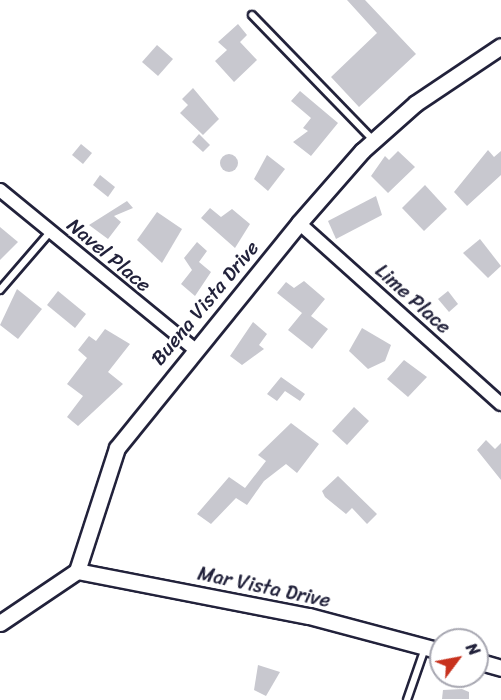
<!DOCTYPE html>
<html>
<head>
<meta charset="utf-8">
<style>
  body { margin:0 }
  #map { position:relative; width:501px; height:700px; overflow:hidden; background:#fff; font-family:Sriracha,sans-serif }
  div>[style] { position:absolute }
  [style*='--x'] { left:calc(var(--x)*1px); top:calc(var(--y)*1px); width:calc(var(--w)*1px); rotate:calc(var(--a)*1deg) }
  .building>* { inset:0; background:#c8c8cf }
  .round { border-radius:50% }
  .roads { filter:drop-shadow(2px 0 #22223b) drop-shadow(-2px 0 #22223b) drop-shadow(0 2px #22223b) drop-shadow(0 -2px #22223b) }
  .service>* { height:6px; margin:-3px; padding:0 3px; transform-origin:3px; border-radius:3px; background:#fff }
  .minor>* { height:12px; margin:-6px; padding:0 6px; transform-origin:6px; border-radius:6px; background:#fff }
  .tertiary>* { height:15px; margin:-7.5px; padding:0 7.5px; transform-origin:7.5px; border-radius:7.5px; background:#fff }
  span { translate:-50% -50%; white-space:nowrap; text-align:center; line-height:1.15; -webkit-text-stroke:4.5px #fff; paint-order:stroke }
  .street-label { font-size:20px; color:#22223b }
  .north { position:absolute; left:429px; top:628px; width:60px; height:60px; box-sizing:border-box; background:#fff; border:2px solid #a7a7b1; border-radius:50%; rotate:58deg; font-size:16px; font-weight:700; line-height:24px; text-align:center; color:#22223b }
  .north::after { content:''; display:block; margin:auto; width:21px; height:27px; background:#c8321e; clip-path:polygon(50% 0,100% 100%,50% 72%,0 100%) }
</style>
</head>
<body>
<div id="map">
  <div class="building">
    <div style="clip-path:polygon(347px 0,365px 0,416px 54px,359px 107px,331px 77px,377px 33px)"></div>
    <div style="clip-path:polygon(238px 24px,247px 35px,240px 42px,257px 60px,234px 82px,215px 61px,227px 50px,218px 42px)"></div>
    <div style="clip-path:polygon(157px 45px,173px 59px,158px 76px,142px 62px)"></div>
    <div style="clip-path:polygon(193px 88px,219px 119px,203px 135px,180px 113px,188px 105px,182px 99px)"></div>
    <div style="clip-path:polygon(300px 91px,338px 123px,311px 156px,293px 142px,308px 131px,303px 128px,311px 118px,291px 101px)"></div>
    <div style="clip-path:polygon(199px 134px,210px 145px,203px 152px,192px 142px)"></div>
    <div style="clip-path:polygon(81px 144px,92px 153px,83px 164px,72px 155px)"></div>
    <div style="clip-path:polygon(488px 150px,494px 157px,501px 151px,501px 175px,467px 206px,454px 192px)"></div>
    <div style="clip-path:polygon(398px 151px,415px 167px,388px 193px,371px 176px,385px 156px,389px 160px)"></div>
    <div class="round" style="left:220px;top:154px;width:18px;height:18px"></div>
    <div style="clip-path:polygon(267px 155px,285px 169px,268px 191px,254px 179px)"></div>
    <div style="clip-path:polygon(100px 175px,115px 187px,108px 197px,93px 185px)"></div>
    <div style="clip-path:polygon(425px 185px,447px 209px,424px 231px,402px 208px)"></div>
    <div style="clip-path:polygon(376px 196px,382px 215px,336px 239px,328px 221px)"></div>
    <div style="clip-path:polygon(127px 201px,133px 208px,114px 216px,121px 222px,108px 239px,89px 225px)"></div>
    <div style="clip-path:polygon(210px 208px,221px 217px,232px 209px,250px 224px,235px 248px,201px 218px)"></div>
    <div style="clip-path:polygon(157px 212px,182px 229px,162px 263px,137px 240px)"></div>
    <div style="clip-path:polygon(0 227px,18px 242px,0 260px)"></div>
    <div style="clip-path:polygon(480px 239px,501px 266px,488px 278px,463px 253px)"></div>
    <div style="clip-path:polygon(197px 242px,207px 251px,199px 262px,211px 272px,195px 296px,181px 284px,192px 270px,184px 258px)"></div>
    <div style="clip-path:polygon(304px 281px,325px 299px,311px 316px,328px 329px,312px 349px,288px 330px,302px 313px,277px 293px,286px 282px,294px 288px)"></div>
    <div style="clip-path:polygon(17px 289px,42px 309px,18px 339px,0 325px)"></div>
    <div style="clip-path:polygon(58px 291px,86px 314px,75px 328px,47px 305px)"></div>
    <div style="clip-path:polygon(448px 291px,458px 304px,449px 312px,438px 299px)"></div>
    <div style="clip-path:polygon(253px 322px,267px 334px,259px 345px,264px 349px,242px 365px,230px 356px)"></div>
    <div style="clip-path:polygon(362px 328px,391px 345px,385px 361px,368px 369px,349px 351px)"></div>
    <div style="clip-path:polygon(105px 329px,130px 344px,108px 372px,123px 384px,78px 426px,67px 417px,83px 396px,67px 384px,87px 358px,78px 350px,89px 336px,96px 341px)"></div>
    <div style="clip-path:polygon(404px 360px,427px 377px,408px 397px,387px 379px)"></div>
    <div style="clip-path:polygon(281px 377px,305px 394px,300px 401px,285px 391px,277px 401px,267px 394px)"></div>
    <div style="clip-path:polygon(354px 407px,369px 421px,347px 445px,332px 431px)"></div>
    <div style="clip-path:polygon(291px 423px,319px 444px,297px 473px,286px 464px,264px 481px,247px 505px,236px 498px,211px 524px,197px 514px,229px 477px,245px 488px,266px 461px,258px 455px)"></div>
    <div style="clip-path:polygon(486px 440px,495px 449px,501px 443px,501px 480px,477px 450px)"></div>
    <div style="clip-path:polygon(338px 476px,377px 514px,367px 524px,352px 508px,346px 514px,325px 497px,322px 491px)"></div>
    <div style="clip-path:polygon(258px 665px,280px 672px,266px 696px,254px 690px)"></div>
    <div style="clip-path:polygon(462px 689px,469px 692px,469px 699px,442px 699px,443px 690px)"></div>
  </div>
  <div class="roads">
    <div class="service">
      <div style="--x:252;--y:15;--w:174;--a:45.9"></div>
      <div style="--x:0;--y:290;--w:77;--a:-49.2"></div>
      <div style="--x:407;--y:700;--w:55;--a:-70.9"></div>
    </div>
    <div class="minor">
      <div style="--x:0;--y:190;--w:251;--a:39.3"></div>
      <div style="--x:299;--y:223;--w:271;--a:41.9"></div>
    </div>
    <div class="tertiary">
      <div style="--x:77;--y:571;--w:236;--a:11"></div>
      <div style="--x:309;--y:616;--w:137;--a:14.9"></div>
      <div style="--x:0;--y:623;--w:93;--a:-34"></div>
      <div style="--x:77;--y:571;--w:129;--a:-72"></div>
      <div style="--x:117;--y:448;--w:289;--a:-51"></div>
      <div style="--x:299;--y:223;--w:96;--a:-48.8"></div>
      <div style="--x:362;--y:151;--w:72;--a:-41.6"></div>
      <div style="--x:416;--y:103;--w:102;--a:-33.8"></div>
      <div style="--x:477;--y:661;--w:25;--a:16"></div>
    </div>
  </div>
  <div class="street-label">
    <span style="left:109px;top:255px;rotate:40deg">Navel Place</span>
    <span style="left:413px;top:299px;rotate:42deg">Lime Place</span>
    <span style="left:205px;top:303px;rotate:-50deg">Buena Vista Drive</span>
    <span style="left:264px;top:587px;rotate:12deg">Mar Vista Drive</span>
  </div>
  <div class="north">N</div>
</div>
</body>
</html>
